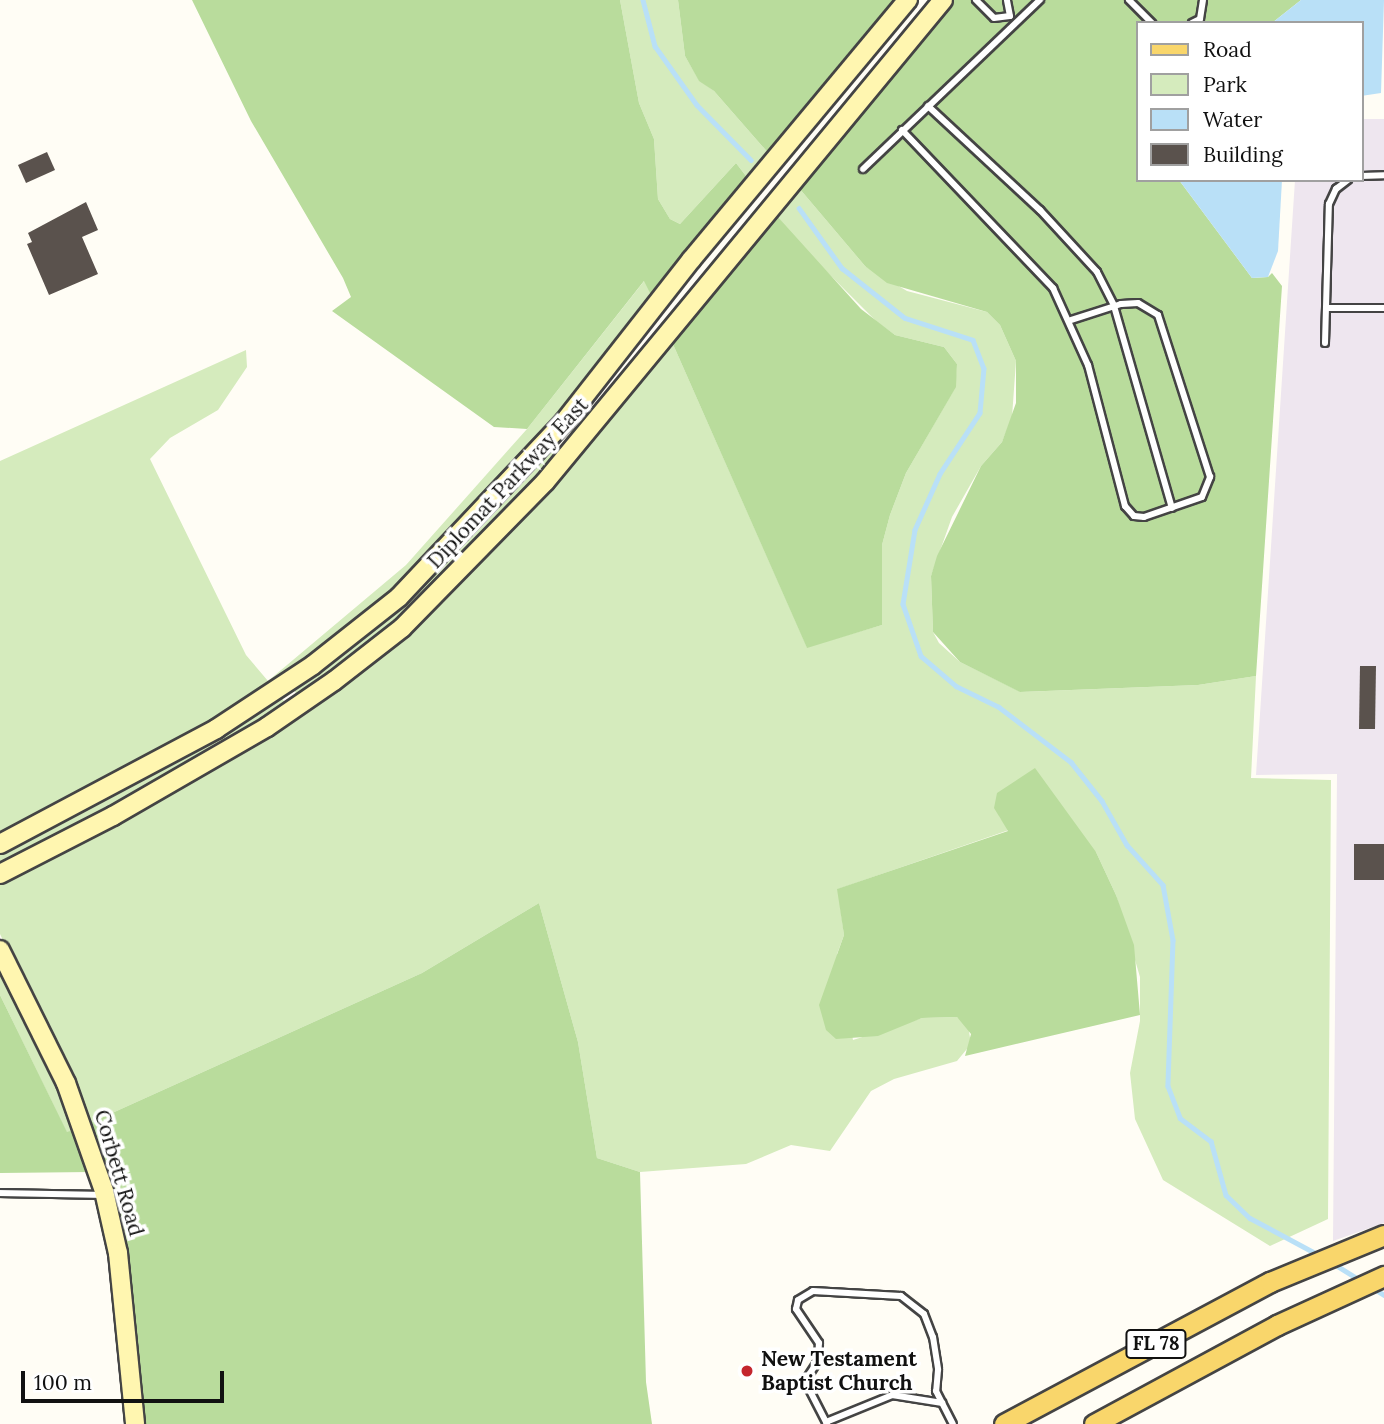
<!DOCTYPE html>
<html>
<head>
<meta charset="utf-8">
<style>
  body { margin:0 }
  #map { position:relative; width:1384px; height:1424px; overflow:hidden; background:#fffdf5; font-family:Lora,serif }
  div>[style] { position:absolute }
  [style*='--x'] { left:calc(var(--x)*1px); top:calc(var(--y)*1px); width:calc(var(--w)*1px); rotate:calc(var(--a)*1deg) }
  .industrial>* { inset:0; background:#eee6ef }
  .green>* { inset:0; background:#d5ebbd }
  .forest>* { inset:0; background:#b9dc9c }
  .water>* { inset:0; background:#b9e0f7 }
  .stream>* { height:4.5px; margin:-2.25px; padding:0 2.25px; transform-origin:2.25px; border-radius:2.25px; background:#b9e0f7 }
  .building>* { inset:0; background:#5a524d }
  .roads { filter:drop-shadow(2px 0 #444) drop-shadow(-2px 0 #444) drop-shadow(0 2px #444) drop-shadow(0 -2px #444) }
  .lane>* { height:6px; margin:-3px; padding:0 3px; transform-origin:3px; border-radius:3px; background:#fff }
  .secondary>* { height:18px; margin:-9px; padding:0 9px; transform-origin:9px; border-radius:9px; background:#fff6b0 }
  .primary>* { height:19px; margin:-9.5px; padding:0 9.5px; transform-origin:9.5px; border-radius:9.5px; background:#f9d66b }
  .dots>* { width:19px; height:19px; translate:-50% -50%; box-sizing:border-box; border:4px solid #fff; border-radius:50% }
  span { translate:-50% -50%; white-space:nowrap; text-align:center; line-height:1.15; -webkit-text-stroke:7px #fff; paint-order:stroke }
  .shield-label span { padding:2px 5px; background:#fff; border:2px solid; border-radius:5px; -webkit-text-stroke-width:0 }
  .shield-label { font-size:19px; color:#111; font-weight:700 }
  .street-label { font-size:21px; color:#111 }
  .poi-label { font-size:21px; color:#111; font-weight:700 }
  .left { translate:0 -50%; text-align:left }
  .legend { position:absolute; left:1136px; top:21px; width:228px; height:161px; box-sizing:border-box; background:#fff; border:2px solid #a0a0a0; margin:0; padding:9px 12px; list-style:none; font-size:21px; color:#111 }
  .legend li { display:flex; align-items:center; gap:14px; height:35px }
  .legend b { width:35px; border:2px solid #a0a0a0 }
  .scale { position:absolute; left:21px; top:1371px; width:203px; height:32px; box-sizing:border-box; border:4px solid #111; border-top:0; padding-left:9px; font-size:21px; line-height:24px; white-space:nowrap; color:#111; -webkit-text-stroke:5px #fff; paint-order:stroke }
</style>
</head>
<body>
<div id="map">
  <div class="industrial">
    <div style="clip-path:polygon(1361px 119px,1384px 119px,1384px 1223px,1333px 1241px,1337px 774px,1256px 775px,1295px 180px,1361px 180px)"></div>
  </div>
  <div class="green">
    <div style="clip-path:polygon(620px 0,678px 0,685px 56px,699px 80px,714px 91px,770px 155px,749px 180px,736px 163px,680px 224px,670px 219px,658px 199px,654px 139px,639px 103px)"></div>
    <div style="clip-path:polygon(799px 188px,865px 266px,907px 291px,987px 312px,1000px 325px,1016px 361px,1012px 417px,1002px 442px,981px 466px,952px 517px,931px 576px,933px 632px,939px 643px,960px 662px,1021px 692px,1198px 685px,1256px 676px,1251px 778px,1331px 780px,1328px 1219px,1270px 1246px,1163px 1180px,1135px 1119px,1130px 1073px,1140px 1021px,1140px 977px,1116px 895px,1096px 852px,999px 816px,1009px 830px,838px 889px,844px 935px,837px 954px,853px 1040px,922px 1018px,957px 1017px,968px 1025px,971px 1044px,957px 1061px,894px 1079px,871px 1091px,830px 1151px,791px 1145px,746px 1164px,640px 1172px,597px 1158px,578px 1042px,539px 903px,422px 973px,90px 1123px,0 934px,0 883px,406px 634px,550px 487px,672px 342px,807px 647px,882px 625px,882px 545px,890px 515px,906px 473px,955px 388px,957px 364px,944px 347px,895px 335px,877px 322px,799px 244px,777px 216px)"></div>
    <div style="clip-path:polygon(645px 280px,653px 299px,559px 417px,394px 591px,337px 639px,213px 722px,0 835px,0 461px,246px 350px,247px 367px,218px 410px,170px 438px,150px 459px,246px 655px,268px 681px,406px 565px,527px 429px)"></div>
    <div style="clip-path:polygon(549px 449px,557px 456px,540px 476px,397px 622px,298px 697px,293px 688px,403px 603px)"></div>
    <div style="clip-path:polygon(281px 696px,286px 705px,263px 720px,110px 809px,0 865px,0 853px,112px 796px)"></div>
    <div style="clip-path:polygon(0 966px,60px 1087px,77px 1129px,67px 1133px,0 995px)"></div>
  </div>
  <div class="forest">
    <div style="clip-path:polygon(192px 0,620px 0,639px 103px,654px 139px,658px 199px,670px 219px,680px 224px,736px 163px,749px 180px,653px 299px,644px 281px,527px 429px,494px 427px,332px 311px,351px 297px,343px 278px,251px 121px)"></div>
    <div style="clip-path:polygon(678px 0,898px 0,770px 155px,714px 91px,699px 81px,685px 56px)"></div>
    <div style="clip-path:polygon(954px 0,1301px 0,1272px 23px,1137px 23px,1137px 180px,1179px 180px,1252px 278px,1268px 277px,1272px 273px,1282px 286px,1256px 676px,1198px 685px,1020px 692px,960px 662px,933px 632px,931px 576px,937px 556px,981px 466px,1002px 442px,1016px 403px,1016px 361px,1000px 325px,987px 312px,887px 283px,865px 266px,799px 188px)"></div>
    <div style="clip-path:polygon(777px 216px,861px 309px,895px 335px,944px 347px,957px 364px,956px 387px,906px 473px,890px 515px,882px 545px,882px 625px,807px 648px,672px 342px)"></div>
    <div style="clip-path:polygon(1035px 768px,1096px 852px,1116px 895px,1134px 945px,1140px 1015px,965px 1056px,971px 1034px,957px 1017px,922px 1018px,878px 1036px,836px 1039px,826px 1030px,819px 1005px,844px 935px,837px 889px,1008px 831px,994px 808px,997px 793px)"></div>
    <div style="clip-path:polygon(539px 903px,578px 1042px,597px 1158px,640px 1172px,646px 1382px,652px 1424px,143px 1424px,125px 1252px,90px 1123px,422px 973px)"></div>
    <div style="clip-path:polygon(0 995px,67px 1132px,77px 1129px,91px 1172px,0 1173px)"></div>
  </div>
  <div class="water">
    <div style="clip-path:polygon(1301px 0,1384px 0,1381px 93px,1361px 96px,1361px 23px,1272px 23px)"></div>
    <div style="clip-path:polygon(1179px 180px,1282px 180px,1278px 251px,1268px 277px,1252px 278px)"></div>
  </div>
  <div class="stream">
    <div style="--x:643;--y:0;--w:48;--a:75.4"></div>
    <div style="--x:655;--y:46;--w:72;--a:54.6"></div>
    <div style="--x:697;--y:105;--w:77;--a:45.5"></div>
    <div style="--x:799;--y:208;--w:74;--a:54.4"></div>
    <div style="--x:842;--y:268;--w:80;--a:38.4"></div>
    <div style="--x:905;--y:318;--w:71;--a:17.9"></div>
    <div style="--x:973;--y:340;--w:30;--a:69"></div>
    <div style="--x:984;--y:368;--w:45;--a:95.1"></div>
    <div style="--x:980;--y:413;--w:73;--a:123.3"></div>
    <div style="--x:940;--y:474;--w:61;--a:114.1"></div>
    <div style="--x:915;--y:530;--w:75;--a:99.2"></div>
    <div style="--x:903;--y:604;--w:55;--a:70.9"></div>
    <div style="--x:921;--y:656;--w:46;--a:40.6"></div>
    <div style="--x:956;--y:686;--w:48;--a:26"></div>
    <div style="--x:999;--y:707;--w:91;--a:37.4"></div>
    <div style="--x:1071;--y:762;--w:50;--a:51.5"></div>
    <div style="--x:1102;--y:801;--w:51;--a:60.4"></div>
    <div style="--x:1127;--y:845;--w:54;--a:48"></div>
    <div style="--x:1163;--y:885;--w:56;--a:79.7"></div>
    <div style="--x:1173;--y:940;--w:146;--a:92"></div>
    <div style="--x:1168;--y:1086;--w:34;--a:69"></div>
    <div style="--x:1180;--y:1118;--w:39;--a:37"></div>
    <div style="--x:1211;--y:1141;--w:56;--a:74.5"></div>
    <div style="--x:1226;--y:1195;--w:33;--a:44"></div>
    <div style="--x:1250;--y:1218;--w:81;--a:28.2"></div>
    <div style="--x:1331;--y:1262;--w:34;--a:32"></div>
    <div style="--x:1373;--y:1288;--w:13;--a:32"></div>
  </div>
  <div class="building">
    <div style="clip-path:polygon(47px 152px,55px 170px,26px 183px,18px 165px)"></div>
    <div style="clip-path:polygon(86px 202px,98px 230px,82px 237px,98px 274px,49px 295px,27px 244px,32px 242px,28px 233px)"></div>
    <div style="clip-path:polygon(1360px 666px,1376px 666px,1375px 729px,1359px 729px)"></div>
    <div style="clip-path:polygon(1354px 844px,1384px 844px,1384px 880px,1354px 880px)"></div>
  </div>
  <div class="roads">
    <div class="lane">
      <div style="--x:976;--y:0;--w:25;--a:45"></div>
      <div style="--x:994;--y:18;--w:16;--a:-7"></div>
      <div style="--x:1010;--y:16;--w:16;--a:-101"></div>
      <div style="--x:1129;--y:0;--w:33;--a:45"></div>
      <div style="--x:1192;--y:23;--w:9;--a:-27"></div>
      <div style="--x:1200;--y:19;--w:19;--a:-81"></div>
      <div style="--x:928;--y:106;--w:153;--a:42.9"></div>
      <div style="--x:1040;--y:210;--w:84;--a:47.4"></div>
      <div style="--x:1097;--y:272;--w:38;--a:63"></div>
      <div style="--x:1114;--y:306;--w:210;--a:74"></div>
      <div style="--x:902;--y:130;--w:219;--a:46.3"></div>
      <div style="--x:1053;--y:288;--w:85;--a:65.6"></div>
      <div style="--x:1088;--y:365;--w:146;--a:75.3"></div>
      <div style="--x:1125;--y:506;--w:13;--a:48"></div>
      <div style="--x:1134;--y:516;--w:10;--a:6"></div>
      <div style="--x:1144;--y:517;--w:61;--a:-19"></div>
      <div style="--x:1202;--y:497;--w:22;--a:-68"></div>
      <div style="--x:1210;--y:477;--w:170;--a:-107.8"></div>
      <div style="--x:1158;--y:315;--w:23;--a:-149"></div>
      <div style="--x:1138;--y:303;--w:17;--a:177"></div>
      <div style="--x:1121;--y:304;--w:52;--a:162.3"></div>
      <div style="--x:863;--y:169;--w:245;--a:-43.7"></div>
      <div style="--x:1361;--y:176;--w:23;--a:-2"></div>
      <div style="--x:1326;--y:308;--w:58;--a:0"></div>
      <div style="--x:1325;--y:343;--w:139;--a:-88.4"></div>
      <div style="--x:1329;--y:204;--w:17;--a:-65"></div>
      <div style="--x:1336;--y:189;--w:15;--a:-37"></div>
      <div style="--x:0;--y:1193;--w:103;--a:1.1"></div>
      <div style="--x:826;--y:1422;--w:71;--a:-22.2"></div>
      <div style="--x:892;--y:1395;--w:51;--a:9.1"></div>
      <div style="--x:827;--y:1424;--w:48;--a:-117.1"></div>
      <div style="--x:805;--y:1381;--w:24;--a:-57"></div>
      <div style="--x:818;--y:1361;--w:18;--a:-87"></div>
      <div style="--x:819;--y:1343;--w:41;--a:-124.1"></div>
      <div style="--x:796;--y:1309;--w:9;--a:-77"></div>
      <div style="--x:798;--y:1300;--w:17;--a:-31"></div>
      <div style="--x:813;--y:1291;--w:88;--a:3.3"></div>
      <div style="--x:901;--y:1296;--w:29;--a:38"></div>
      <div style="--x:924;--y:1314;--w:25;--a:69"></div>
      <div style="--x:933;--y:1337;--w:33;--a:81"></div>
      <div style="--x:938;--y:1370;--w:21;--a:95"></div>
      <div style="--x:936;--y:1391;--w:37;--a:63"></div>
    </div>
    <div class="secondary">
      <div style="--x:0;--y:844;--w:245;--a:-28"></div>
      <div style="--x:216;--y:729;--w:116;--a:-33.4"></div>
      <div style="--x:313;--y:665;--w:110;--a:-38.3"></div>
      <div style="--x:399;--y:597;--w:241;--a:-46.7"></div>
      <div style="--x:564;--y:422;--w:206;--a:-51.9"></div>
      <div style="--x:691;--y:260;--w:339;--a:-50.2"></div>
      <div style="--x:0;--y:874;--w:127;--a:-27.2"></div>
      <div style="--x:113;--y:816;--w:178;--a:-30"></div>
      <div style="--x:267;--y:727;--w:81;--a:-34.5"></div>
      <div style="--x:334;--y:681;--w:86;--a:-37.9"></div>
      <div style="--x:402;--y:628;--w:204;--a:-45.6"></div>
      <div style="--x:545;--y:482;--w:625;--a:-50.45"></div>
      <div style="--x:0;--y:950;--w:148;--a:63.6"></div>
      <div style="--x:66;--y:1083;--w:114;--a:70.6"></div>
      <div style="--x:104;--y:1191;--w:64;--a:77.3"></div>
      <div style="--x:118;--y:1253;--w:172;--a:84.3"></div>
    </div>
    <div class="primary">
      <div style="--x:1004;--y:1424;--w:302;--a:-28.1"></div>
      <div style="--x:1270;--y:1282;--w:123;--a:-22.4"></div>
      <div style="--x:1094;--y:1424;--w:208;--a:-28.4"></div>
      <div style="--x:1277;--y:1325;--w:118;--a:-24.6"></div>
    </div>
  </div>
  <div class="dots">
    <div style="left:747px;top:1371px;background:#c4262e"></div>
  </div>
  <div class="shield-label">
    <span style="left:1156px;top:1344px">FL 78</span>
  </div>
  <div class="street-label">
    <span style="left:508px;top:483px;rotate:-47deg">Diplomat Parkway East</span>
    <span style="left:119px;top:1173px;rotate:74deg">Corbett Road</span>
  </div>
  <div class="poi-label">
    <span class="left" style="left:761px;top:1371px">New Testament<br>Baptist Church</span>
  </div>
  <ul class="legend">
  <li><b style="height:9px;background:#f9d66b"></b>Road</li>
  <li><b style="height:19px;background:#d5ebbd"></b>Park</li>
  <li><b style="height:19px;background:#b9e0f7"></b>Water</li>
  <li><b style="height:19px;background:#5a524d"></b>Building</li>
  </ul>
  <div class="scale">100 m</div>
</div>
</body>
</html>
